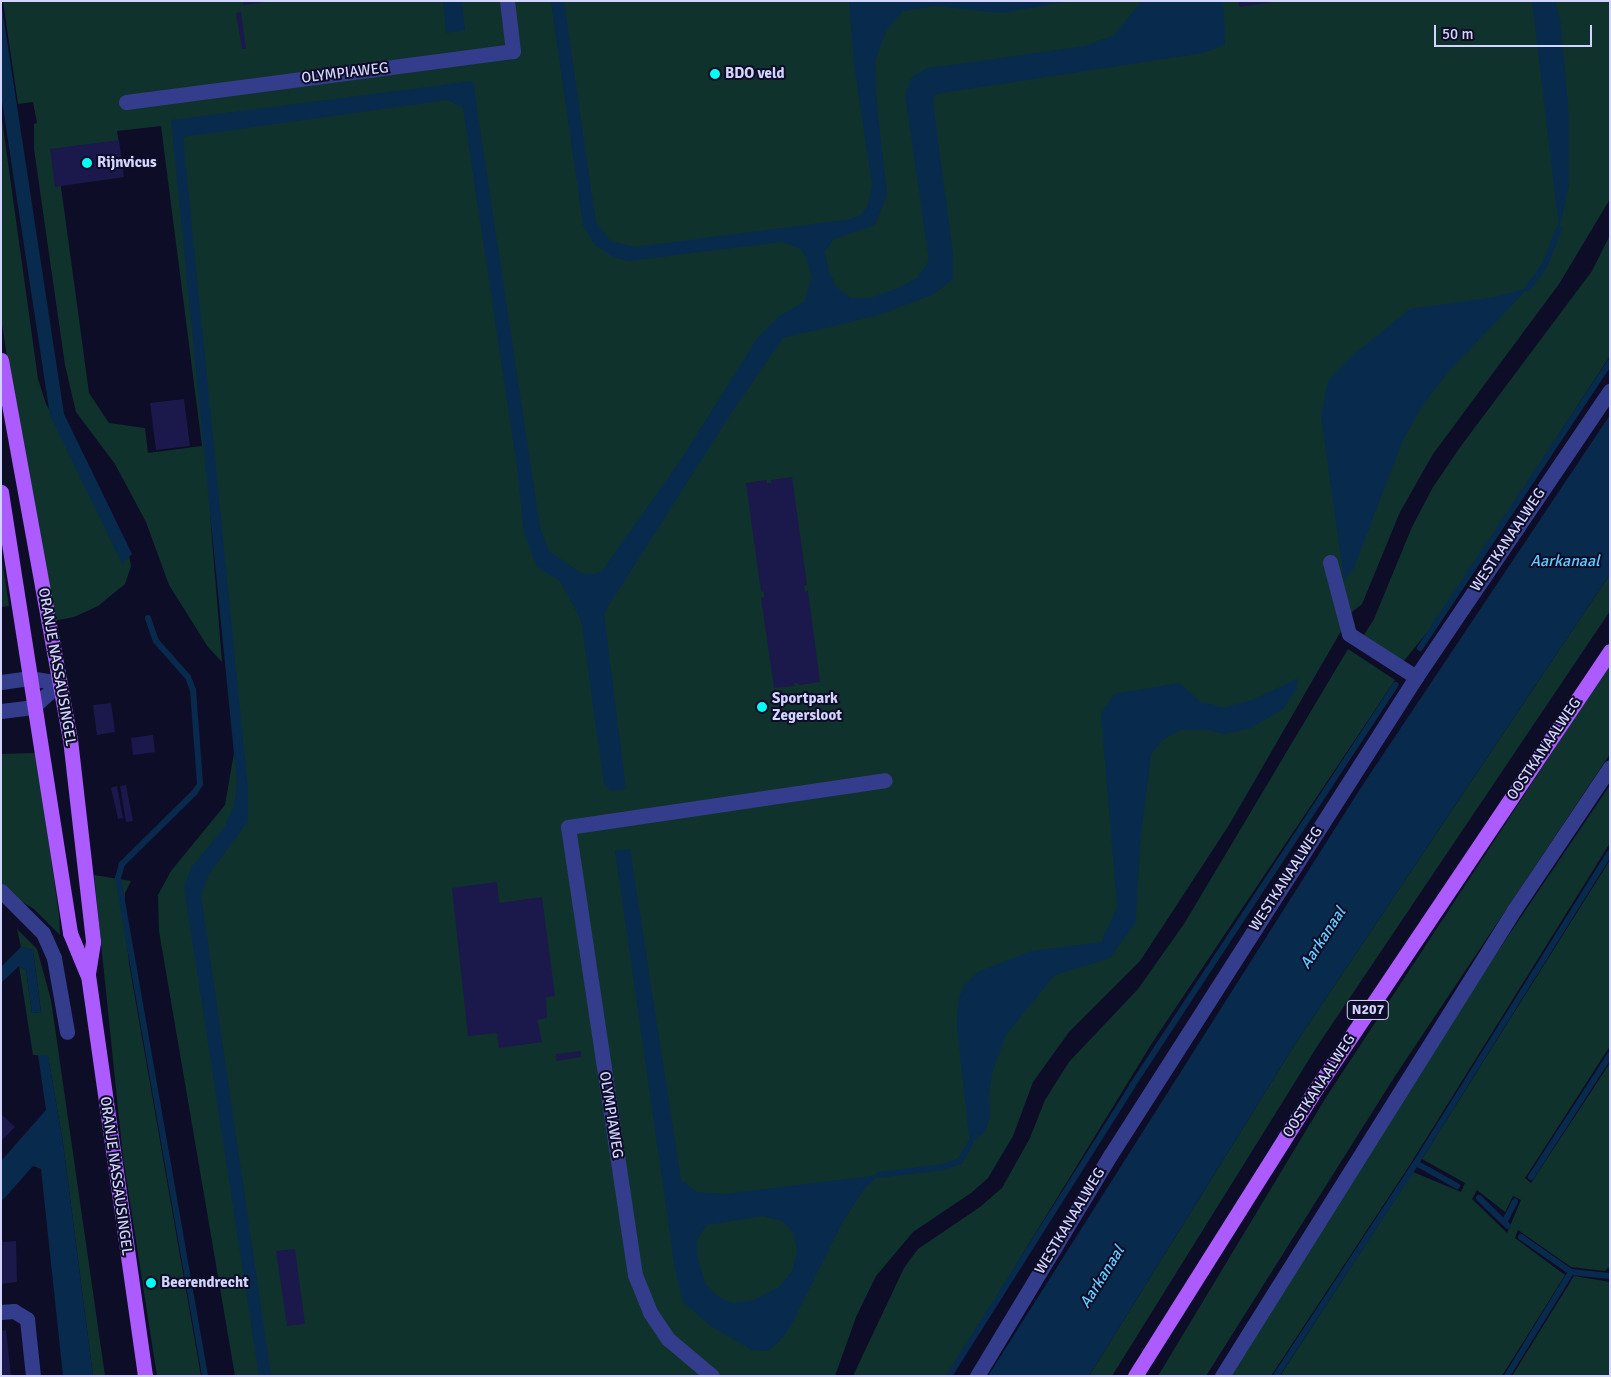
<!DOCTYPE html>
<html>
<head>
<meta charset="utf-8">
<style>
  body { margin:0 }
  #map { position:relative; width:1611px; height:1377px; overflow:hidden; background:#0e0d28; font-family:Signika,sans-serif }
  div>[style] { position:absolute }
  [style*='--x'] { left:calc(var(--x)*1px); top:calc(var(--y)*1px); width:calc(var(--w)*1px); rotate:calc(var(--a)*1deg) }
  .green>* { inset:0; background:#10322c }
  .water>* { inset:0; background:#082a4d }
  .stream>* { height:6px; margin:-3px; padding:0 3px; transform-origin:3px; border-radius:3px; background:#082a4d }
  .building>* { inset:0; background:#1b184b }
  .minor>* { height:15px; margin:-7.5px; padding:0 7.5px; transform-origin:7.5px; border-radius:7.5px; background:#343d8b }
  .major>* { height:15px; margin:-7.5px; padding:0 7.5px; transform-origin:7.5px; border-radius:7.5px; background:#ab5bff }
  .dots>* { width:14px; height:14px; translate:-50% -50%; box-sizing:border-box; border:2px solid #0e0d28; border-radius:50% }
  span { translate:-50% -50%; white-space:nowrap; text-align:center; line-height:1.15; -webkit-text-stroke:4px #0e0d28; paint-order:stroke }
  .shield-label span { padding:1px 4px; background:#0e0d28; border:1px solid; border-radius:4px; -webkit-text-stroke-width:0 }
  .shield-label { font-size:14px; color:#d4d5ff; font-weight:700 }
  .street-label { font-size:15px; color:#d4d5ff }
  .poi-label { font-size:15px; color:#d4d5ff; font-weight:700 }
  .left { translate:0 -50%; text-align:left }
  .water-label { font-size:16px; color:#62ccff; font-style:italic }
  .frame { position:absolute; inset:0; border:2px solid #d4d5ff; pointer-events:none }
  .scale { position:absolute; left:1434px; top:25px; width:158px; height:22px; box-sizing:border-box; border:2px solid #d4d5ff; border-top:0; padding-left:6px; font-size:15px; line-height:18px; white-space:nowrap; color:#d4d5ff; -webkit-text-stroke:4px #0e0d28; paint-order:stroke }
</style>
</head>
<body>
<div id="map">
  <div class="green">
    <div style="clip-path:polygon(evenodd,3px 1px,1610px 1px,1610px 199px,1559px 284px,1433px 454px,1400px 512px,1362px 604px,1352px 612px,1229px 825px,1140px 961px,1069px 1032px,1033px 1082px,1013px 1136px,988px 1178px,971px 1193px,913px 1232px,876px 1276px,856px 1317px,835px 1376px,235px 1376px,159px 931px,158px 895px,171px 871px,225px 805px,238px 730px,210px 514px,222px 662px,208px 647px,169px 585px,146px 522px,115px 464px,76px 412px,65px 365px,34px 149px,34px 124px,37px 123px,33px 102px,18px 104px,3px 1px,161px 126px,202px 446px,148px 453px,145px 428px,109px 423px,89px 393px,56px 150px,119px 143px,117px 131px,161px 126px)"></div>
    <div style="clip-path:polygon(1px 112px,38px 379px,46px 404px,128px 549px,131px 566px,125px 584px,98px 606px,74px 617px,48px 622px,1px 318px)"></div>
    <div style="clip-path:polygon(1610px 235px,1610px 356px,1438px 619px,1403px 662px,1364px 635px,1374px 619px,1412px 527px,1433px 487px,1461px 446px,1592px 271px)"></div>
    <div style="clip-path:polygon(1px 554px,9px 606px,1px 607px)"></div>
    <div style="clip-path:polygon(1610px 574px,1610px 611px,1318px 1045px,1112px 1376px,1089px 1376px,1292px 1049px)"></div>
    <div style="clip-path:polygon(1348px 649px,1395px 680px,1152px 1043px,948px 1376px,853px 1376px,904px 1268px,918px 1249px,980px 1207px,1002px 1188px,1030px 1138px,1045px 1100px,1069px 1062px,1138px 989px,1184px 924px)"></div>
    <div style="clip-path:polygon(1610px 664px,1610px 754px,1395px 1076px,1206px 1376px,1158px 1376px,1325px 1099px)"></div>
    <div style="clip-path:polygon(36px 753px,59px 915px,60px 935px,34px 909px,1px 889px,1px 754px)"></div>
    <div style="clip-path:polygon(1610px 785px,1610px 843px,1411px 1163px,1271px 1376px,1229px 1376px,1448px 1025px)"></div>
    <div style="clip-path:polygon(evenodd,1610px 860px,1610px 1046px,1525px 1178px,1531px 1183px,1610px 1063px,1610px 1266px,1605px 1271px,1571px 1267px,1518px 1230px,1515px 1238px,1565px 1275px,1502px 1376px,1280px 1376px,1413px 1172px,1461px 1192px,1465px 1183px,1422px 1159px,1610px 860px,1477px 1190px,1505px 1212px,1513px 1196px,1521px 1200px,1507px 1233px,1472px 1199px,1477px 1190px)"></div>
    <div style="clip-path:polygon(94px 875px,131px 881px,125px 893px,124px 917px,129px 963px,201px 1376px,157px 1376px,123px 1157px)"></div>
    <div style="clip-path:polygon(17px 929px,37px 949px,51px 1000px,105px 1376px,93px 1376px,63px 1143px,48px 1056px,33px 1055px,19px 966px,26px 970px,32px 1013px,41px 1012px,33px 950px,21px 947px)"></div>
    <div style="clip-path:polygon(1574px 1276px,1610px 1282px,1610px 1376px,1512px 1376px)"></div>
  </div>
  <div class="water">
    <div style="clip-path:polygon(1px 1px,64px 414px,132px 554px,122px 564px,50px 415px,1px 95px)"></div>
    <div style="clip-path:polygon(443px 1px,462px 1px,465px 30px,446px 33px)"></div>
    <div style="clip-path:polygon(551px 1px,564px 1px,596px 223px,611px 241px,635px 247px,851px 219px,861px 215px,868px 205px,872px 185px,854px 65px,849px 1px,1071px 1px,1002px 13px,936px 6px,903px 11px,886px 31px,875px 61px,877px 105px,887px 194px,875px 225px,834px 239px,825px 251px,828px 269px,837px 288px,851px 298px,871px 298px,903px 286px,918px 277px,929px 260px,905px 94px,912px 77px,928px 68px,1085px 46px,1114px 35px,1142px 1px,1223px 1px,1225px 29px,1225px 45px,1203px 53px,936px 94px,933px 102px,953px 254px,953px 279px,934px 294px,879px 315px,783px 338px,732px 412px,604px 613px,626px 789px,611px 791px,604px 784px,581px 620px,560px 581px,537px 567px,524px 533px,517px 467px,463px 108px,448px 100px,183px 137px,248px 789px,248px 821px,209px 874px,201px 895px,271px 1376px,259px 1376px,184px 887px,191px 868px,225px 826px,234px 806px,237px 784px,171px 120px,473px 81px,540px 527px,549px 551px,581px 573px,592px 574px,602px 571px,680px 461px,758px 337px,778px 317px,804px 302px,812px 278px,805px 255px,799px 248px,782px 242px,629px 261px,613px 257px,594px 244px,583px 225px)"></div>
    <div style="clip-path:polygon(1532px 1px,1555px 1px,1561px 24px,1569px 116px,1569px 186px,1559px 229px)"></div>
    <div style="clip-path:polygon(1528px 288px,1449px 371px,1425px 402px,1403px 440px,1353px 570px,1344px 580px,1321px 416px,1328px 381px,1353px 355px,1410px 309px,1495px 297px)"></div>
    <div style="clip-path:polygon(1610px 415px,1610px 574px,1292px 1049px,1089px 1376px,988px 1376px,1362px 786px)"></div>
    <div style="clip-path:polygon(1298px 678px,1296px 690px,1283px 709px,1251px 728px,1225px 734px,1207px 730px,1181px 730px,1162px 740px,1151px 755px,1140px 846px,1136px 922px,1110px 958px,1055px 975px,1006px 1035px,992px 1073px,989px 1095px,990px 1117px,985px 1132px,970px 1144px,957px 1028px,958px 1001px,964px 985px,978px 972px,1031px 951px,1101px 942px,1117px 907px,1101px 714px,1114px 694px,1179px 683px,1201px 702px,1224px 708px,1257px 698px)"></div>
    <div style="clip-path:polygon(evenodd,630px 849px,681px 1180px,697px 1192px,724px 1194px,879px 1175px,864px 1189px,841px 1225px,792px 1324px,779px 1342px,767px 1351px,752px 1350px,712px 1327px,683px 1302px,675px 1270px,615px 851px,630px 849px,763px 1216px,782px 1221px,793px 1232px,797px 1251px,792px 1271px,779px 1287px,754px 1300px,732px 1303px,719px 1297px,706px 1285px,698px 1259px,697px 1239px,707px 1225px,763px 1216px)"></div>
    <div style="clip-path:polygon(21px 947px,33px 950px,41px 1012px,32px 1013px,26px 970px,19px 966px,1px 983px,1px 967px)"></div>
    <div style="clip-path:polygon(38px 1055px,48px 1055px,63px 1143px,93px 1376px,63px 1376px,41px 1169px,33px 1166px,1px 1202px,1px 1161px,46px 1110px)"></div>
  </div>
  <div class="stream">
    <div style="--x:1528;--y:288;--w:29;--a:-54"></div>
    <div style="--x:1545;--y:265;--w:39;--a:-69"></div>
    <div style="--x:148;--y:618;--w:24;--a:71"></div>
    <div style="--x:156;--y:641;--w:48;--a:48.4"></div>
    <div style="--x:188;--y:677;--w:14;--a:69"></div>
    <div style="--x:193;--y:690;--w:94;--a:85.7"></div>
    <div style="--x:200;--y:784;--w:9;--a:122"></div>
    <div style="--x:195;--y:792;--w:103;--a:135.4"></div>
    <div style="--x:122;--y:864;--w:15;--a:106"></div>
    <div style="--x:118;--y:878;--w:506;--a:80.09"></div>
    <div style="--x:1420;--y:648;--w:343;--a:-56.4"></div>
    <div style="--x:1416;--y:1163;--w:47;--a:29.3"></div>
    <div style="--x:879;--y:1175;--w:64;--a:-7.2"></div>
    <div style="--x:942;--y:1167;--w:19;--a:-18"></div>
    <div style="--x:960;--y:1161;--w:20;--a:-60"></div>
    <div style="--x:1531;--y:1177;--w:145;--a:-57.1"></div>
    <div style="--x:1479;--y:1198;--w:40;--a:44"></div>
    <div style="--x:1505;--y:1221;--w:22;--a:-63"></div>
    <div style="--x:1521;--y:1237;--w:61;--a:35"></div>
    <div style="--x:1571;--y:1272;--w:39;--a:6"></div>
    <div style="--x:949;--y:1376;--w:343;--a:-57.7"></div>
    <div style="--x:1132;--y:1086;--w:480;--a:-56.7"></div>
    <div style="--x:1276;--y:1376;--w:255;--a:-56.7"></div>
    <div style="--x:1416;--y:1163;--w:366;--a:-58"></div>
    <div style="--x:1507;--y:1376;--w:122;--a:-58.4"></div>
  </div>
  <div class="building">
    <div style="clip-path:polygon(243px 1px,266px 1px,266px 2px,243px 5px)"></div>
    <div style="clip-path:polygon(1238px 1px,1274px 1px,1274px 2px,1239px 7px)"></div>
    <div style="clip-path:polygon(241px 12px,246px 49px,242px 49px,236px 13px)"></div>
    <div style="clip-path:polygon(119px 140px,124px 177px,55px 187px,50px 149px)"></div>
    <div style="clip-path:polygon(184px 399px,190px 446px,156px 450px,150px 403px)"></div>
    <div style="clip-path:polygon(792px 477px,807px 585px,804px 586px,805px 592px,808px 591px,820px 682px,800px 685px,794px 682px,795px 686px,774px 688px,761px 598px,764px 597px,764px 591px,761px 592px,746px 483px,766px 480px,767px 483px,772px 483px,771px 480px)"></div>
    <div style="clip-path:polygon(111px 703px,115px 732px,97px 735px,93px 705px)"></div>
    <div style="clip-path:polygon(153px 735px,155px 752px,133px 755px,131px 738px)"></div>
    <div style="clip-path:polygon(126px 785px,133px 821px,126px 822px,120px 786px)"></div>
    <div style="clip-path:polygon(117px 786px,123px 818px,118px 819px,111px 788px)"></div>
    <div style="clip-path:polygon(497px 882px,499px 903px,542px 897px,555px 996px,546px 997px,547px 1018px,537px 1020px,542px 1042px,499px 1048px,497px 1033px,468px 1036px,452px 888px)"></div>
    <div style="clip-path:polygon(581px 1051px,581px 1057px,556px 1061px,556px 1054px)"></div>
    <div style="clip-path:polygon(1px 1114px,15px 1127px,1px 1141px)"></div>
    <div style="clip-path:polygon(1px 1235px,3px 1242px,16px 1241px,17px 1282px,1px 1284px)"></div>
    <div style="clip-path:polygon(295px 1249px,305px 1324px,287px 1326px,276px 1251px)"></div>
    <div style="clip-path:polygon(6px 1330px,11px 1376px,1px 1376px,1px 1331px)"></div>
  </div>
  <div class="minor">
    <div style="--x:126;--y:102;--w:390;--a:-7.5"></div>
    <div style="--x:513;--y:51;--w:50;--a:-96.8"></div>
    <div style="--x:1330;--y:562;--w:74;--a:75.2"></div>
    <div style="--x:1349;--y:634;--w:80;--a:32.7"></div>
    <div style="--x:1;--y:682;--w:28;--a:-8"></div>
    <div style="--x:29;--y:678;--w:31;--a:9"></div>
    <div style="--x:1;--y:711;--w:32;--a:-7"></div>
    <div style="--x:33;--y:707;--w:36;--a:-42"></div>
    <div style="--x:1;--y:891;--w:59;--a:45"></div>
    <div style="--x:43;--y:933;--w:27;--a:66"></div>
    <div style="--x:54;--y:958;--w:75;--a:80"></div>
    <div style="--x:1;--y:1312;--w:13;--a:-4"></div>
    <div style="--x:14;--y:1311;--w:15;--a:32"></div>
    <div style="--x:27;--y:1319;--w:57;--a:84"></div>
    <div style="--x:712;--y:1376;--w:57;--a:-139.9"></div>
    <div style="--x:668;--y:1339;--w:32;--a:-124"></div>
    <div style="--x:650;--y:1312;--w:40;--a:-112"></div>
    <div style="--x:635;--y:1275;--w:453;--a:-98.5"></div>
    <div style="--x:568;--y:827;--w:320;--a:-8.4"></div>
    <div style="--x:977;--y:1376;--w:259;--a:-58.9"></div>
    <div style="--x:1111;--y:1154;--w:566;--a:-57.4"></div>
    <div style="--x:1416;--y:677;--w:346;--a:-55.9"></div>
    <div style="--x:1222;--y:1376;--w:550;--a:-57.93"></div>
    <div style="--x:1514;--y:910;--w:172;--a:-56.1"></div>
  </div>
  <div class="major">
    <div style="--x:1;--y:360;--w:385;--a:79.7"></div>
    <div style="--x:70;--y:739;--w:204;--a:83.5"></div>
    <div style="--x:93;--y:942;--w:33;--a:99"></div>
    <div style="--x:88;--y:975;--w:405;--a:81.9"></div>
    <div style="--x:1;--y:492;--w:446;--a:81.1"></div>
    <div style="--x:70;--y:933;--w:44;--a:67.5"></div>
    <div style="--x:1135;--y:1376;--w:331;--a:-57.8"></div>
    <div style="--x:1311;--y:1096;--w:536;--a:-56.1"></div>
  </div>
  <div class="dots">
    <div style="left:715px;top:74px;background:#00fff5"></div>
    <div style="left:87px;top:163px;background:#00fff5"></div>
    <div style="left:762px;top:707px;background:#00fff5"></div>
    <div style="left:151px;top:1283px;background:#00fff5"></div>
  </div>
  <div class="shield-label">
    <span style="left:1368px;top:1010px">N207</span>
  </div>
  <div class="street-label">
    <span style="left:345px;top:73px;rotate:-7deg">OLYMPIAWEG</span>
    <span style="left:1508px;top:540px;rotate:-56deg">WESTKANAALWEG</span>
    <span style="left:57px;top:667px;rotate:80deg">ORANJE NASSAUSINGEL</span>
    <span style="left:1544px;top:749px;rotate:-56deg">OOSTKANAALWEG</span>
    <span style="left:1286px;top:879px;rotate:-57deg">WESTKANAALWEG</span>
    <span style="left:1319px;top:1086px;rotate:-57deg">OOSTKANAALWEG</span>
    <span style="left:611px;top:1115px;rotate:81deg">OLYMPIAWEG</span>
    <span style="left:116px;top:1176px;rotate:82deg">ORANJE NASSAUSINGEL</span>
    <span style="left:1070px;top:1221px;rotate:-59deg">WESTKANAALWEG</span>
  </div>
  <div class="poi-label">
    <span class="left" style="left:725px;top:74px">BDO veld</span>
    <span class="left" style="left:97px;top:163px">Rijnvicus</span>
    <span class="left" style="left:772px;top:707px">Sportpark<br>Zegersloot</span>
    <span class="left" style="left:161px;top:1283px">Beerendrecht</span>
  </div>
  <div class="water-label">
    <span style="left:1565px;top:561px">Aarkanaal</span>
    <span style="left:1323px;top:938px;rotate:-57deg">Aarkanaal</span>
    <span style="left:1102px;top:1277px;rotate:-58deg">Aarkanaal</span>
  </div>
  <div class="frame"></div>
  <div class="scale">50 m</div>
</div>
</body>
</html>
